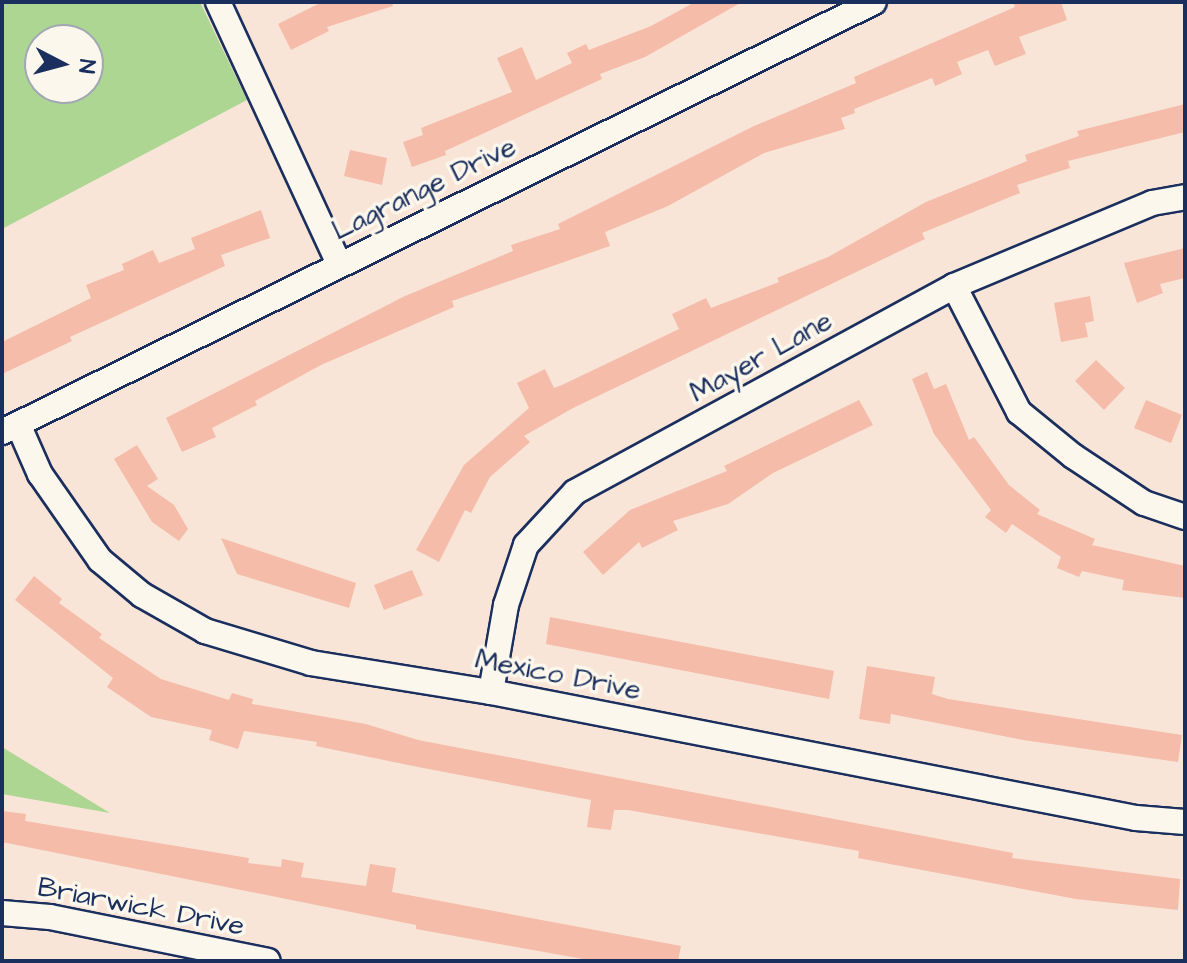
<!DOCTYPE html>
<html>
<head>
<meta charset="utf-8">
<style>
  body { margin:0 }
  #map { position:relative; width:1187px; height:963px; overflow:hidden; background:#f9e5d8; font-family:"Architects Daughter",sans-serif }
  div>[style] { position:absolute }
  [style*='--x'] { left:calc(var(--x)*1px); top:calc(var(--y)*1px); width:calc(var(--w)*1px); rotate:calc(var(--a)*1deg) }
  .green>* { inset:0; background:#add693 }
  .building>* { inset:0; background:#f4bca9 }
  .roads { filter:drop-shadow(2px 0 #1b2f5e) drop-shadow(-2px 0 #1b2f5e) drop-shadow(0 2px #1b2f5e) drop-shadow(0 -2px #1b2f5e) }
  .street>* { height:24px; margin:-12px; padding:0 12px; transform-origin:12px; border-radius:12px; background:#fbf7ec }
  span { translate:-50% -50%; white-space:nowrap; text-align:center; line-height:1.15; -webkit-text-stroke:7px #fbf7ec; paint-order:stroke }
  .street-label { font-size:28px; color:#1b2f5e }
  .frame { position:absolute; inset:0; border:4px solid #1b2f5e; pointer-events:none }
  .north { position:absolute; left:24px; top:24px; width:80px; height:80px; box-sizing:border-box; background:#fbf7ec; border:2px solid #a1a7b3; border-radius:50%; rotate:96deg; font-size:22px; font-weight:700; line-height:32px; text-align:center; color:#1b2f5e }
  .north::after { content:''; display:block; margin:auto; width:28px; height:36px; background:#1b2f5e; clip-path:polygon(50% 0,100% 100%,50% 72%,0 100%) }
</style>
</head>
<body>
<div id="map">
  <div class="green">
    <div style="clip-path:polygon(evenodd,2px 2px,200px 2px,247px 100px,2px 229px,2px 2px,40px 40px,88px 40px,88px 88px,40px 88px,40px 40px)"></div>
    <div style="clip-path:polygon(2px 747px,110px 813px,2px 794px)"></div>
  </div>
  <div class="building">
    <div style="clip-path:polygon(322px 2px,392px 2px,393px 6px,327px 27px,329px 31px,291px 50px,278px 24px)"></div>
    <div style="clip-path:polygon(695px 2px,742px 2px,645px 57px,600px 74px,602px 79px,445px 151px,446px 155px,412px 167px,403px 142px,423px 135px,421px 128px,512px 92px,497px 58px,522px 47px,536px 80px,572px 63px,567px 53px,586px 44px,589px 50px,651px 26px)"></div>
    <div style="clip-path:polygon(1013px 2px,1061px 2px,1067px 20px,1019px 37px,1026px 54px,995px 66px,988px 50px,957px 62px,962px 74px,935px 86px,932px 78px,854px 109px,855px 113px,841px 118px,845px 129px,764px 153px,668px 206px,605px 232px,610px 246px,452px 301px,454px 307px,321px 365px,255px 401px,257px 405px,212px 428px,216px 437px,182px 452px,166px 418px,405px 296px,513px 251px,511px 245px,560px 229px,558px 224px,754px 126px,856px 83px,854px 77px,1015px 7px)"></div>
    <div style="clip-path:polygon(1185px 104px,1185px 132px,1068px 161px,1070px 168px,1017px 185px,1020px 193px,922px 233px,925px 239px,573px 408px,524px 436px,530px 442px,490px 477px,471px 513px,465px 510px,439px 562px,416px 550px,464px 465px,529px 408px,517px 383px,545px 369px,554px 388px,562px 385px,679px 329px,672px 314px,706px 298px,711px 308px,779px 282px,777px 278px,828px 257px,926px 202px,1027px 161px,1025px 155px,1079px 136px,1077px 131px)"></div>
    <div style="clip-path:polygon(350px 150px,387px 158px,382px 185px,344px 176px)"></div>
    <div style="clip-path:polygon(261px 210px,270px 238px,221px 255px,225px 266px,70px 337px,72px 341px,2px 374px,2px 342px,91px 298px,86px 285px,124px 270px,122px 264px,153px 250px,159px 263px,195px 249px,191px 238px)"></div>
    <div style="clip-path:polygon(1185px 248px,1185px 278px,1160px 284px,1163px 293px,1137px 303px,1124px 263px)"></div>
    <div style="clip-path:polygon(1090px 296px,1094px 321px,1085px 323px,1088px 337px,1061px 342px,1054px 303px)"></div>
    <div style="clip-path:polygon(1096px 360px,1125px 388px,1104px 410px,1075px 381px)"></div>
    <div style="clip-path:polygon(927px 372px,934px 389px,946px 384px,969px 440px,974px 437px,1009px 485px,1040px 510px,1037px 514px,1095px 539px,1092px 545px,1185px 566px,1185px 598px,1122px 590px,1124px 580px,1082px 571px,1079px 577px,1057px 568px,1061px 557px,1012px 524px,1006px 533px,985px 517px,991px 510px,934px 434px,912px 379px)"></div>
    <div style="clip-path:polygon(859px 400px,873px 425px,773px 473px,728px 504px,673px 521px,678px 530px,642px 548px,639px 542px,603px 575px,583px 552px,630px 510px,727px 471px,724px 466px)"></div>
    <div style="clip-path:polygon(1146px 400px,1182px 415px,1171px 443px,1134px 428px)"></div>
    <div style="clip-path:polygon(137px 445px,158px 479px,147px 486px,174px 505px,188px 529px,179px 541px,152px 522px,114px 459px)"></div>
    <div style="clip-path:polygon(221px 538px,356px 583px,349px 608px,237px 574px)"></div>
    <div style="clip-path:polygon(412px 570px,423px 595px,384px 610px,374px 585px)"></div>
    <div style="clip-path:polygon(34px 576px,62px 599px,59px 603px,102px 634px,99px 638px,161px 679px,229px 700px,232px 693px,253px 699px,252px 704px,366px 724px,418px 740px,1013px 853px,1012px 858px,1180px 879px,1178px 910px,1076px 899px,858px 858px,859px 851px,628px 810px,614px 810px,611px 830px,587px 827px,591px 800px,413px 766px,316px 746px,317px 742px,244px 731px,238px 749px,209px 740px,212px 730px,151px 717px,107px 687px,113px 678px,15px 600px)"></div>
    <div style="clip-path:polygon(550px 617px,834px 671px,829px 699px,546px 644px)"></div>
    <div style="clip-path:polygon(867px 666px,935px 677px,932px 694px,948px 699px,1182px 735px,1178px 762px,1023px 740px,891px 714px,890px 724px,859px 719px)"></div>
    <div style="clip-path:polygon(2px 811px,26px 814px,25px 821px,249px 858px,248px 863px,281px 867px,282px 859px,304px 863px,301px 877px,366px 886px,370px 864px,396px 868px,392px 892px,681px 946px,678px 961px,594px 961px,416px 929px,416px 925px,2px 842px)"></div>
  </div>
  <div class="roads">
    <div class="street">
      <div style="--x:218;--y:2;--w:289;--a:65.2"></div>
      <div style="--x:954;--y:286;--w:142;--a:62.7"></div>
      <div style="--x:1019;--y:412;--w:70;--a:39.2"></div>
      <div style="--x:1073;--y:456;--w:85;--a:33.5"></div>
      <div style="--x:1144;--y:503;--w:43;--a:18.9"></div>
      <div style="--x:18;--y:424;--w:55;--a:66.3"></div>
      <div style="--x:40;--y:474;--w:105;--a:55.1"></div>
      <div style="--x:100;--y:560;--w:55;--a:39.8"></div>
      <div style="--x:142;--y:595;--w:73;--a:29.7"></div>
      <div style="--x:205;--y:631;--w:111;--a:16.8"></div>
      <div style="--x:311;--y:663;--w:182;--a:9.2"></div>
      <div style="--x:491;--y:692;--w:657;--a:11.05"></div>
      <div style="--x:1136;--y:818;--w:49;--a:4.7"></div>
      <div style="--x:2;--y:432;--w:972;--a:-26.25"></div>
      <div style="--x:491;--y:692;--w:88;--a:-80.2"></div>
      <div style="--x:506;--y:605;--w:63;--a:-71.6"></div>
      <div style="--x:526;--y:545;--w:72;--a:-47.2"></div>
      <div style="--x:575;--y:492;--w:431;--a:-28.5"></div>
      <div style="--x:954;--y:286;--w:215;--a:-22.7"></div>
      <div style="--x:1152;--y:203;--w:34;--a:-10"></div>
      <div style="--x:2;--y:913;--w:48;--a:4.8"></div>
      <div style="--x:50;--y:917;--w:222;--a:11.4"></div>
    </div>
  </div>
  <div class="street-label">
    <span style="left:424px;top:189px;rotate:-26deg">Lagrange Drive</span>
    <span style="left:761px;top:357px;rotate:-29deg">Mayer Lane</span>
    <span style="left:558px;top:675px;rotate:11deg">Mexico Drive</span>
    <span style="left:141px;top:907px;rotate:11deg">Briarwick Drive</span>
  </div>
  <div class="frame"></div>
  <div class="north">N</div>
</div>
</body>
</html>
